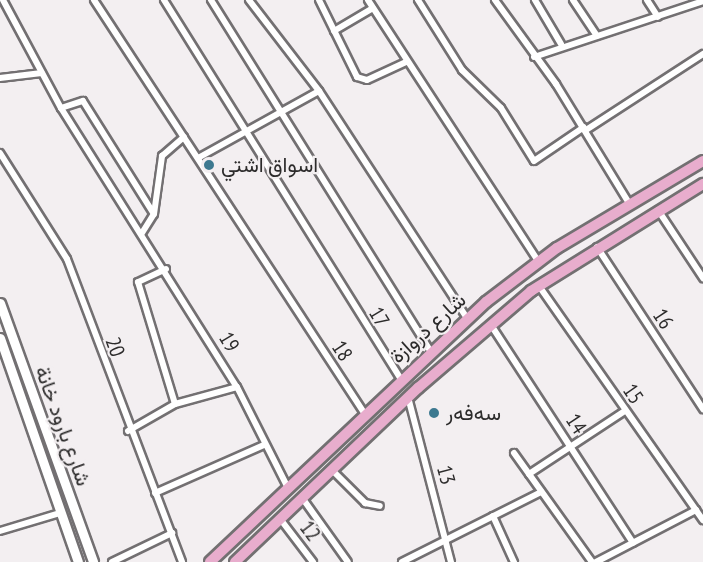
<!DOCTYPE html>
<html>
<head>
<meta charset="utf-8">
<style>
  body { margin:0 }
  #map { position:relative; width:703px; height:562px; overflow:hidden; background:#f3eff1; font-family:"PT Sans Narrow",Vazirmatn,sans-serif }
  div>[style] { position:absolute }
  [style*='--x'] { left:calc(var(--x)*1px); top:calc(var(--y)*1px); width:calc(var(--w)*1px); rotate:calc(var(--a)*1deg) }
  .roads { filter:drop-shadow(2px 0 #737072) drop-shadow(-2px 0 #737072) drop-shadow(0 2px #737072) drop-shadow(0 -2px #737072) }
  .street>* { height:6px; margin:-3px; padding:0 3px; transform-origin:3px; border-radius:3px; background:#fff }
  .secondary>* { height:9px; margin:-4.5px; padding:0 4.5px; transform-origin:4.5px; border-radius:4.5px; background:#fff }
  .primary>* { height:10px; margin:-5px; padding:0 5px; transform-origin:5px; border-radius:5px; background:#e8adcd }
  .dots>* { width:16px; height:16px; translate:-50% -50%; box-sizing:border-box; border:3px solid #f3eff1; border-radius:50% }
  span { translate:-50% -50%; white-space:nowrap; text-align:center; line-height:1.15; -webkit-text-stroke:4.5px #f3eff1; paint-order:stroke }
  .poi-label { font-size:21px; color:#2c2b2b }
  .left { translate:0 -50%; text-align:left }
  .street-label { font-size:21px; color:#2c2b2b }
</style>
</head>
<body>
<div id="map">
  <div class="roads">
    <div class="street">
      <div style="--x:3;--y:0;--w:123;--a:61.8"></div>
      <div style="--x:61;--y:108;--w:330;--a:57.8"></div>
      <div style="--x:237;--y:387;--w:111;--a:63.2"></div>
      <div style="--x:94;--y:0;--w:493;--a:56.8"></div>
      <div style="--x:164;--y:0;--w:447;--a:58"></div>
      <div style="--x:211;--y:0;--w:414;--a:58"></div>
      <div style="--x:249;--y:0;--w:115;--a:52.4"></div>
      <div style="--x:319;--y:91;--w:271;--a:56.9"></div>
      <div style="--x:319;--y:0;--w:86;--a:63.7"></div>
      <div style="--x:357;--y:77;--w:10;--a:17"></div>
      <div style="--x:367;--y:80;--w:43;--a:-24.8"></div>
      <div style="--x:368;--y:0;--w:311;--a:56.9"></div>
      <div style="--x:418;--y:0;--w:83;--a:57.8"></div>
      <div style="--x:462;--y:70;--w:54;--a:44.3"></div>
      <div style="--x:501;--y:108;--w:62;--a:58.1"></div>
      <div style="--x:534;--y:161;--w:60;--a:-34.2"></div>
      <div style="--x:495;--y:0;--w:104;--a:54"></div>
      <div style="--x:556;--y:84;--w:140;--a:58.5"></div>
      <div style="--x:535;--y:0;--w:51;--a:59.4"></div>
      <div style="--x:573;--y:0;--w:43;--a:56.3"></div>
      <div style="--x:647;--y:0;--w:20;--a:57"></div>
      <div style="--x:334;--y:31;--w:45;--a:-30.5"></div>
      <div style="--x:534;--y:57;--w:178;--a:-18.3"></div>
      <div style="--x:0;--y:78;--w:42;--a:-6.8"></div>
      <div style="--x:61;--y:108;--w:23;--a:-18"></div>
      <div style="--x:83;--y:101;--w:133;--a:57.9"></div>
      <div style="--x:586;--y:130;--w:140;--a:-33"></div>
      <div style="--x:0;--y:153;--w:125;--a:57.7"></div>
      <div style="--x:67;--y:259;--w:324;--a:69.2"></div>
      <div style="--x:198;--y:158;--w:138;--a:-29"></div>
      <div style="--x:658;--y:210;--w:82;--a:56.5"></div>
      <div style="--x:142;--y:233;--w:22;--a:-58"></div>
      <div style="--x:154;--y:214;--w:59;--a:-82.1"></div>
      <div style="--x:162;--y:156;--w:29;--a:-41"></div>
      <div style="--x:597;--y:247;--w:194;--a:56.8"></div>
      <div style="--x:166;--y:269;--w:31;--a:155"></div>
      <div style="--x:138;--y:282;--w:127;--a:73.1"></div>
      <div style="--x:539;--y:286;--w:286;--a:55"></div>
      <div style="--x:491;--y:325;--w:260;--a:56.9"></div>
      <div style="--x:408;--y:397;--w:171;--a:75.4"></div>
      <div style="--x:128;--y:431;--w:54;--a:-29.9"></div>
      <div style="--x:175;--y:404;--w:64;--a:-15.3"></div>
      <div style="--x:514;--y:453;--w:134;--a:54.4"></div>
      <div style="--x:332;--y:470;--w:47;--a:45"></div>
      <div style="--x:365;--y:503;--w:15;--a:11"></div>
      <div style="--x:529;--y:474;--w:115;--a:-33.3"></div>
      <div style="--x:155;--y:493;--w:119;--a:-23.8"></div>
      <div style="--x:303;--y:499;--w:77;--a:54.5"></div>
      <div style="--x:493;--y:516;--w:51;--a:65.5"></div>
      <div style="--x:281;--y:520;--w:53;--a:52.7"></div>
      <div style="--x:0;--y:531;--w:63;--a:-16.7"></div>
      <div style="--x:112;--y:562;--w:67;--a:-25.8"></div>
      <div style="--x:402;--y:562;--w:156;--a:-26.7"></div>
      <div style="--x:596;--y:562;--w:113;--a:-27.5"></div>
    </div>
    <div class="secondary">
      <div style="--x:0;--y:303;--w:275;--a:70.2"></div>
      <div style="--x:0;--y:338;--w:237;--a:70.8"></div>
    </div>
    <div class="primary">
      <div style="--x:210;--y:562;--w:379;--a:-43.3"></div>
      <div style="--x:486;--y:302;--w:89;--a:-37.3"></div>
      <div style="--x:557;--y:248;--w:170;--a:-30.8"></div>
      <div style="--x:235;--y:562;--w:253;--a:-43.6"></div>
      <div style="--x:418;--y:388;--w:149;--a:-40.6"></div>
      <div style="--x:531;--y:291;--w:203;--a:-31.9"></div>
    </div>
  </div>
  <div class="dots">
    <div style="left:209px;top:165px;background:#3d7990"></div>
    <div style="left:434px;top:413px;background:#3d7990"></div>
  </div>
  <div class="poi-label">
    <span class="left" style="left:221px;top:165px">اسواق اشتي</span>
    <span class="left" style="left:446px;top:413px">سەفەر</span>
  </div>
  <div class="street-label">
    <span style="left:379px;top:317px;rotate:59deg">17</span>
    <span style="left:663px;top:319px;rotate:57deg">16</span>
    <span style="left:428px;top:328px;rotate:-42deg">شارع دروازة</span>
    <span style="left:229px;top:342px;rotate:59deg">19</span>
    <span style="left:115px;top:347px;rotate:70deg">20</span>
    <span style="left:342px;top:351px;rotate:57deg">18</span>
    <span style="left:633px;top:394px;rotate:55deg">15</span>
    <span style="left:576px;top:424px;rotate:57deg">14</span>
    <span style="left:63px;top:426px;rotate:70deg">شارع بارود خانة</span>
    <span style="left:446px;top:475px;rotate:75deg">13</span>
    <span style="left:310px;top:531px;rotate:53deg">12</span>
  </div>
</div>
</body>
</html>
